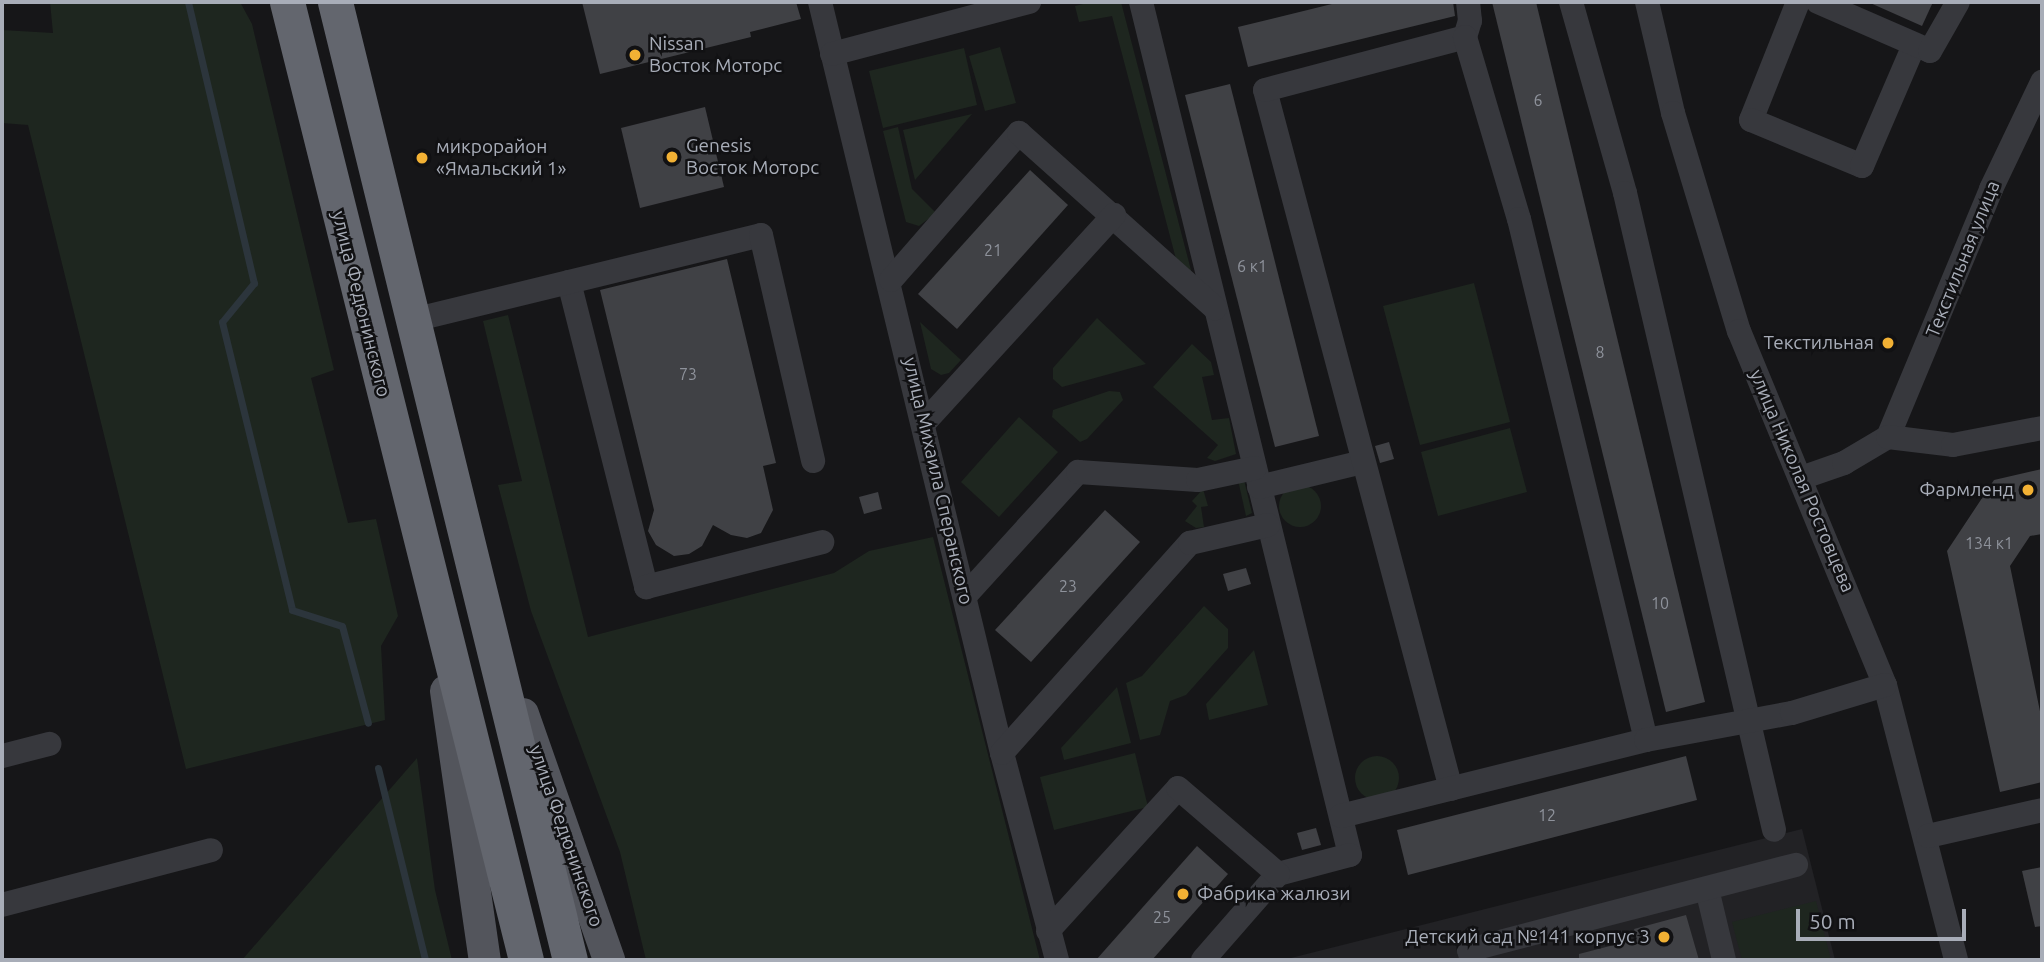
<!DOCTYPE html>
<html>
<head>
<meta charset="utf-8">
<style>
  body { margin:0 }
  #map { position:relative; width:2044px; height:962px; overflow:hidden; background:#161618; font-family:Ubuntu,sans-serif }
  div>[style] { position:absolute }
  [style*='--x'] { left:calc(var(--x)*1px); top:calc(var(--y)*1px); width:calc(var(--w)*1px); rotate:calc(var(--a)*1deg) }
  .built>* { inset:0; background:#222225 }
  .green>* { inset:0; background:#1e261f }
  .round { border-radius:50% }
  .stream>* { height:7px; margin:-3.5px; padding:0 3.5px; transform-origin:3.5px; border-radius:3.5px; background:#2c353c }
  .building>* { inset:0; background:#404145 }
  .minor>* { height:24px; margin:-12px; padding:0 12px; transform-origin:12px; border-radius:12px; background:#37383d }
  .major>* { height:32px; margin:-16px; padding:0 16px; transform-origin:16px; border-radius:16px; background:#53555c }
  .highway>* { height:35px; margin:-17.5px; padding:0 17.5px; transform-origin:17.5px; border-radius:17.5px; background:#63666e }
  .dots>* { width:19px; height:19px; translate:-50% -50%; box-sizing:border-box; border:4px solid #111113; border-radius:50% }
  span { translate:-50% -50%; white-space:nowrap; text-align:center; line-height:1.15; -webkit-text-stroke:5px #111113; paint-order:stroke }
  .number-label { font-size:16px; color:#8e929b }
  .number-label span { -webkit-text-stroke-width:0 }
  .poi-label { font-size:19px; color:#a8adb8 }
  .left { translate:0 -50%; text-align:left }
  .right { translate:-100% -50%; text-align:right }
  .street-label { font-size:19px; color:#a8adb8 }
  .frame { position:absolute; inset:0; border:4px solid #a8adb8; pointer-events:none }
  .scale { position:absolute; left:1796px; top:909px; width:170px; height:32px; box-sizing:border-box; border:4px solid #a8adb8; border-top:0; padding-left:9px; font-size:21px; line-height:24px; white-space:nowrap; color:#a8adb8; -webkit-text-stroke:5px #111113; paint-order:stroke }
</style>
</head>
<body>
<div id="map">
  <div class="built">
    <div style="clip-path:polygon(1802px 829px,1835px 960px,1283px 960px)"></div>
  </div>
  <div class="green">
    <div style="clip-path:polygon(50px 2px,240px 2px,252px 24px,334px 370px,311px 378px,348px 523px,376px 519px,398px 616px,381px 646px,385px 720px,186px 769px,28px 125px,2px 123px,2px 30px,53px 33px)"></div>
    <div style="clip-path:polygon(1091px 2px,1121px 2px,1192px 274px,1176px 259px,1112px 16px,1079px 22px,1075px 6px)"></div>
    <div style="clip-path:polygon(1000px 47px,1016px 103px,985px 111px,969px 56px)"></div>
    <div style="clip-path:polygon(964px 48px,977px 105px,883px 128px,869px 71px)"></div>
    <div style="clip-path:polygon(972px 114px,915px 180px,903px 130px)"></div>
    <div style="clip-path:polygon(898px 127px,912px 189px,936px 213px,919px 226px,906px 222px,883px 131px)"></div>
    <div style="clip-path:polygon(1474px 283px,1510px 422px,1420px 445px,1383px 306px)"></div>
    <div style="clip-path:polygon(508px 315px,588px 637px,834px 573px,869px 551px,933px 537px,1040px 960px,646px 960px,620px 852px,531px 611px,498px 485px,522px 481px,483px 321px)"></div>
    <div style="clip-path:polygon(1097px 318px,1146px 364px,1062px 387px,1053px 379px,1053px 368px)"></div>
    <div style="clip-path:polygon(920px 322px,961px 360px,949px 373px,941px 375px,931px 369px)"></div>
    <div style="clip-path:polygon(1192px 344px,1211px 362px,1214px 375px,1202px 377px,1212px 420px,1229px 418px,1236px 454px,1215px 461px,1207px 458px,1218px 445px,1153px 387px)"></div>
    <div style="clip-path:polygon(1109px 391px,1120px 392px,1123px 400px,1087px 439px,1080px 442px,1052px 417px,1053px 410px)"></div>
    <div style="clip-path:polygon(1019px 417px,1058px 452px,999px 517px,961px 482px)"></div>
    <div style="clip-path:polygon(1510px 428px,1527px 492px,1438px 516px,1421px 452px)"></div>
    <div style="clip-path:polygon(1238px 480px,1244px 480px,1252px 513px,1246px 516px)"></div>
    <div class="round" style="left:1279px;top:485px;width:42px;height:42px"></div>
    <div style="clip-path:polygon(1203px 489px,1208px 506px,1201px 507px,1204px 527px,1196px 528px,1185px 521px,1197px 506px,1192px 501px)"></div>
    <div style="clip-path:polygon(1204px 606px,1228px 629px,1228px 648px,1186px 695px,1170px 701px,1160px 735px,1140px 740px,1126px 683px,1142px 676px)"></div>
    <div style="clip-path:polygon(1254px 650px,1268px 705px,1209px 720px,1206px 704px)"></div>
    <div style="clip-path:polygon(1117px 687px,1131px 743px,1064px 760px,1061px 748px)"></div>
    <div style="clip-path:polygon(1135px 753px,1148px 807px,1054px 830px,1040px 777px)"></div>
    <div class="round" style="left:1355px;top:756px;width:44px;height:44px"></div>
    <div style="clip-path:polygon(417px 758px,435px 890px,452px 960px,242px 960px)"></div>
    <div style="clip-path:polygon(1816px 901px,1831px 960px,1742px 960px,1732px 922px)"></div>
  </div>
  <div class="stream">
    <div style="--x:188;--y:2;--w:289;--a:76.8"></div>
    <div style="--x:254;--y:283;--w:50;--a:129.4"></div>
    <div style="--x:222;--y:322;--w:296;--a:76.3"></div>
    <div style="--x:292;--y:610;--w:52;--a:17.7"></div>
    <div style="--x:342;--y:626;--w:100;--a:75"></div>
    <div style="--x:378;--y:768;--w:198;--a:76.2"></div>
  </div>
  <div class="building">
    <div style="clip-path:polygon(582px 2px,796px 2px,801px 19px,750px 32px,751px 37px,600px 74px)"></div>
    <div style="clip-path:polygon(1340px 2px,1453px 2px,1455px 16px,1248px 67px,1238px 27px)"></div>
    <div style="clip-path:polygon(1492px 2px,1536px 2px,1705px 702px,1666px 712px)"></div>
    <div style="clip-path:polygon(1868px 2px,1933px 2px,1922px 26px)"></div>
    <div style="clip-path:polygon(1230px 84px,1319px 436px,1275px 447px,1185px 95px)"></div>
    <div style="clip-path:polygon(705px 107px,724px 187px,640px 208px,621px 128px)"></div>
    <div style="clip-path:polygon(1030px 170px,1068px 205px,957px 329px,918px 294px)"></div>
    <div style="clip-path:polygon(727px 259px,776px 463px,763px 466px,773px 510px,761px 533px,747px 538px,731px 535px,713px 525px,702px 546px,689px 554px,674px 556px,656px 545px,648px 531px,654px 510px,600px 290px)"></div>
    <div style="clip-path:polygon(1389px 442px,1394px 459px,1380px 463px,1375px 446px)"></div>
    <div style="clip-path:polygon(2042px 469px,2042px 534px,2030px 536px,2010px 566px,2042px 721px,2042px 782px,2000px 792px,1947px 551px,1994px 480px)"></div>
    <div style="clip-path:polygon(878px 492px,882px 509px,864px 514px,859px 497px)"></div>
    <div style="clip-path:polygon(1105px 510px,1140px 542px,1031px 662px,995px 630px)"></div>
    <div style="clip-path:polygon(1246px 568px,1251px 584px,1228px 591px,1223px 574px)"></div>
    <div style="clip-path:polygon(1686px 756px,1697px 800px,1408px 875px,1397px 830px)"></div>
    <div style="clip-path:polygon(1316px 828px,1321px 845px,1302px 850px,1297px 833px)"></div>
    <div style="clip-path:polygon(1197px 846px,1228px 874px,1152px 960px,1096px 960px)"></div>
    <div style="clip-path:polygon(2042px 867px,2042px 926px,2035px 927px,2022px 871px)"></div>
    <div style="clip-path:polygon(1686px 915px,1699px 960px,1579px 960px,1579px 954px,1637px 939px,1634px 929px)"></div>
  </div>
  <div class="minor">
    <div style="--x:820;--y:2;--w:773;--a:76.38"></div>
    <div style="--x:1002;--y:753;--w:214;--a:75.1"></div>
    <div style="--x:1141;--y:2;--w:878;--a:76.23"></div>
    <div style="--x:1350;--y:855;--w:74;--a:165.2"></div>
    <div style="--x:1278;--y:874;--w:114;--a:131.1"></div>
    <div style="--x:1571;--y:2;--w:198;--a:74.2"></div>
    <div style="--x:1625;--y:193;--w:654;--a:76.83"></div>
    <div style="--x:1647;--y:2;--w:114;--a:76.8"></div>
    <div style="--x:1673;--y:113;--w:228;--a:73.2"></div>
    <div style="--x:1739;--y:331;--w:383;--a:67.6"></div>
    <div style="--x:1885;--y:685;--w:284;--a:75.5"></div>
    <div style="--x:1798;--y:2;--w:127;--a:111.7"></div>
    <div style="--x:1751;--y:120;--w:120;--a:22.5"></div>
    <div style="--x:1862;--y:166;--w:132;--a:-66.7"></div>
    <div style="--x:1818;--y:2;--w:122;--a:23.6"></div>
    <div style="--x:1930;--y:51;--w:56;--a:-60.3"></div>
    <div style="--x:1465;--y:37;--w:17;--a:-73"></div>
    <div style="--x:1470;--y:21;--w:19;--a:-96"></div>
    <div style="--x:832;--y:54;--w:204;--a:-14.8"></div>
    <div style="--x:891;--y:280;--w:195;--a:-49"></div>
    <div style="--x:1019;--y:133;--w:263;--a:41.8"></div>
    <div style="--x:569;--y:282;--w:315;--a:75.8"></div>
    <div style="--x:646;--y:587;--w:182;--a:-14.3"></div>
    <div style="--x:413;--y:320;--w:358;--a:-13.7"></div>
    <div style="--x:761;--y:235;--w:232;--a:77"></div>
    <div style="--x:924;--y:423;--w:282;--a:-47.6"></div>
    <div style="--x:1888;--y:437;--w:269;--a:-67.4"></div>
    <div style="--x:1991;--y:189;--w:119;--a:-64.5"></div>
    <div style="--x:1801;--y:478;--w:46;--a:-19.2"></div>
    <div style="--x:1844;--y:463;--w:51;--a:-30.6"></div>
    <div style="--x:1888;--y:437;--w:65;--a:7"></div>
    <div style="--x:1953;--y:445;--w:91;--a:-10.8"></div>
    <div style="--x:1259;--y:487;--w:106;--a:-13.6"></div>
    <div style="--x:965;--y:596;--w:168;--a:-47.7"></div>
    <div style="--x:1078;--y:472;--w:120;--a:3.8"></div>
    <div style="--x:1198;--y:480;--w:58;--a:-11.9"></div>
    <div style="--x:1002;--y:753;--w:282;--a:-48.2"></div>
    <div style="--x:1190;--y:543;--w:80;--a:-13"></div>
    <div style="--x:2;--y:756;--w:49;--a:-14.3"></div>
    <div style="--x:1451;--y:789;--w:723;--a:-104.9"></div>
    <div style="--x:1265;--y:90;--w:207;--a:-14.8"></div>
    <div style="--x:1465;--y:37;--w:190;--a:73.5"></div>
    <div style="--x:1519;--y:219;--w:536;--a:76.3"></div>
    <div style="--x:1341;--y:816;--w:314;--a:-14"></div>
    <div style="--x:1646;--y:740;--w:148;--a:-10.5"></div>
    <div style="--x:1792;--y:713;--w:97;--a:-16.8"></div>
    <div style="--x:1928;--y:836;--w:117;--a:-12.8"></div>
    <div style="--x:1707;--y:889;--w:73;--a:76.5"></div>
    <div style="--x:2;--y:905;--w:216;--a:-14.7"></div>
    <div style="--x:1048;--y:931;--w:193;--a:-47.7"></div>
    <div style="--x:1178;--y:788;--w:132;--a:40.7"></div>
    <div style="--x:1472;--y:960;--w:10;--a:-107"></div>
    <div style="--x:1469;--y:950;--w:338;--a:-14.6"></div>
  </div>
  <div class="major">
    <div style="--x:446;--y:691;--w:272;--a:81.8"></div>
    <div style="--x:523;--y:714;--w:261;--a:70.7"></div>
  </div>
  <div class="highway">
    <div style="--x:287;--y:2;--w:987;--a:75.99"></div>
    <div style="--x:335;--y:2;--w:986;--a:76.22"></div>
  </div>
  <div class="dots">
    <div style="left:635px;top:55px;background:#f2b134"></div>
    <div style="left:672px;top:157px;background:#f2b134"></div>
    <div style="left:422px;top:158px;background:#f2b134"></div>
    <div style="left:1888px;top:343px;background:#f2b134"></div>
    <div style="left:2028px;top:490px;background:#f2b134"></div>
    <div style="left:1183px;top:894px;background:#f2b134"></div>
    <div style="left:1664px;top:937px;background:#f2b134"></div>
  </div>
  <div class="number-label">
    <span style="left:1538px;top:100px">6</span>
    <span style="left:993px;top:250px">21</span>
    <span style="left:1252px;top:266px">6 к1</span>
    <span style="left:1600px;top:352px">8</span>
    <span style="left:688px;top:374px">73</span>
    <span style="left:1989px;top:543px">134 к1</span>
    <span style="left:1068px;top:586px">23</span>
    <span style="left:1660px;top:603px">10</span>
    <span style="left:1547px;top:815px">12</span>
    <span style="left:1162px;top:917px">25</span>
  </div>
  <div class="poi-label">
    <span class="left" style="left:649px;top:55px">Nissan<br>Восток Моторс</span>
    <span class="left" style="left:686px;top:157px">Genesis<br>Восток Моторс</span>
    <span class="left" style="left:436px;top:158px">микрорайон<br>«Ямальский 1»</span>
    <span class="right" style="left:1874px;top:343px">Текстильная</span>
    <span class="right" style="left:2014px;top:490px">Фармленд</span>
    <span class="left" style="left:1197px;top:894px">Фабрика жалюзи</span>
    <span class="right" style="left:1650px;top:937px">Детский сад №141 корпус 3</span>
  </div>
  <div class="street-label">
    <span style="left:1963px;top:259px;rotate:-68deg">Текстильная улица</span>
    <span style="left:361px;top:304px;rotate:76deg">улица Федюнинского</span>
    <span style="left:938px;top:481px;rotate:77deg">улица Михаила Сперанского</span>
    <span style="left:1802px;top:481px;rotate:67deg">улица Николая Ростовцева</span>
    <span style="left:566px;top:836px;rotate:71deg">улица Федюнинского</span>
  </div>
  <div class="frame"></div>
  <div class="scale">50 m</div>
</div>
</body>
</html>
